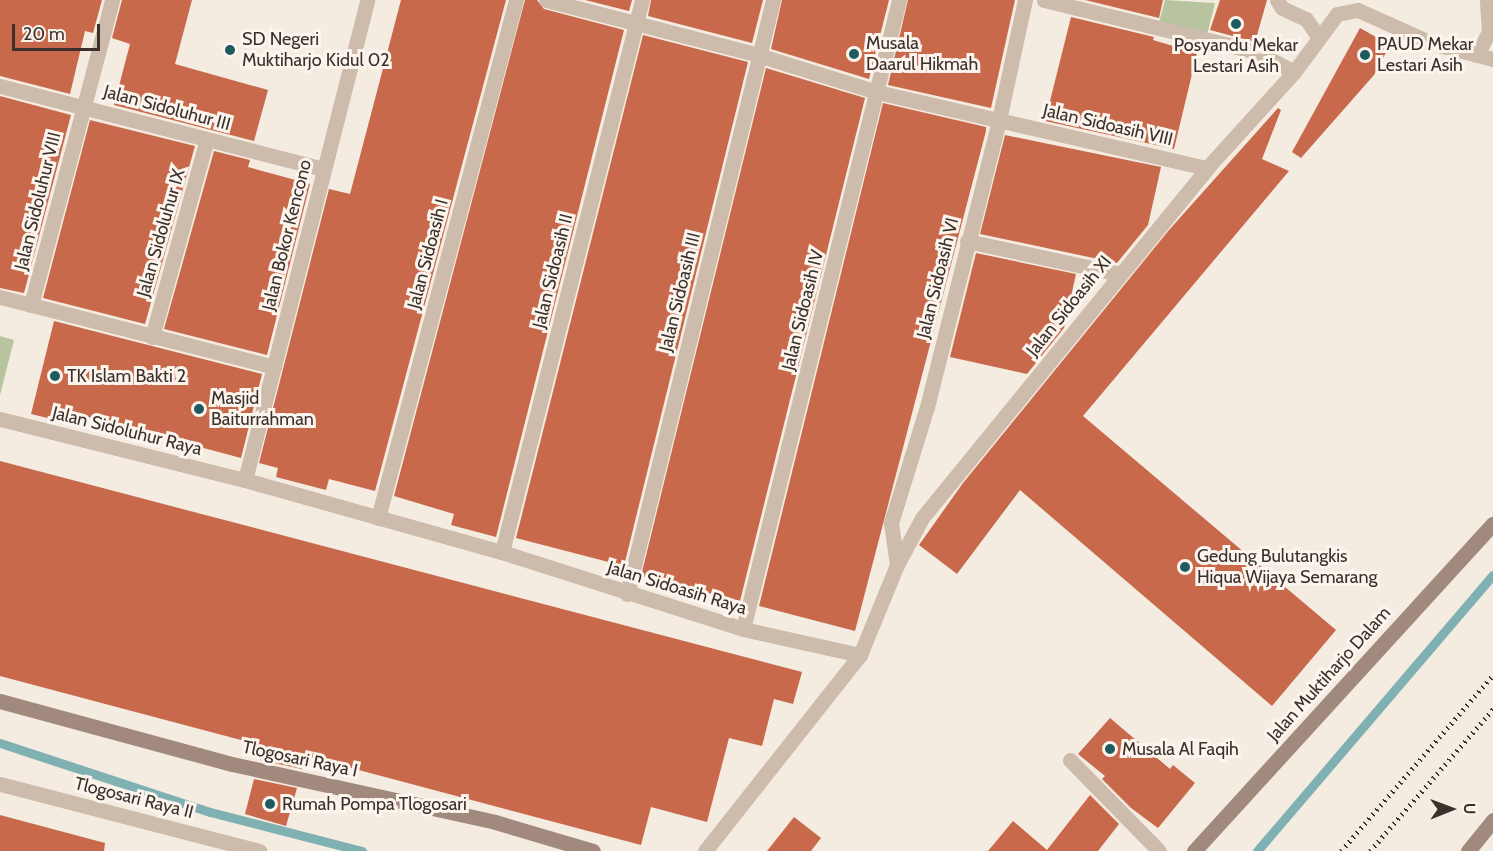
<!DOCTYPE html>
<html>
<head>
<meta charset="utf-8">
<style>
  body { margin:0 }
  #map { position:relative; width:1493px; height:851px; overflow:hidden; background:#f4ebe1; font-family:Cabin,sans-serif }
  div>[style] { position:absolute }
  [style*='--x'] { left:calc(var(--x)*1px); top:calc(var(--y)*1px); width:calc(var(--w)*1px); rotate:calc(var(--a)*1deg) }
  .green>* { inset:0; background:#b8c4a0 }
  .stream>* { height:9px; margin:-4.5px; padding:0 4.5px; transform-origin:4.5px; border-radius:4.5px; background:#7fb0b2 }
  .building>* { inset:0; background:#c8694b }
  .street>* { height:15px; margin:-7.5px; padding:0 7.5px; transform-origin:7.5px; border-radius:7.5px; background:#cdbbac }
  .secondary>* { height:15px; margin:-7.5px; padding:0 7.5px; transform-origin:7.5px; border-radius:7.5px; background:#a18a7d }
  .rail>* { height:4.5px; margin-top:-2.25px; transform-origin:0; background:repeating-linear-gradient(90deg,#3b302b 0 1.5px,transparent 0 6px) }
  .dots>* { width:16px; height:16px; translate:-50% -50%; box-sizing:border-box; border:3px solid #fbf5ee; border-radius:50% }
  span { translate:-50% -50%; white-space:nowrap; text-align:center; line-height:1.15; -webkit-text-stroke:6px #fbf5ee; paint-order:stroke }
  .poi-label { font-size:18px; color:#3b302b }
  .left { translate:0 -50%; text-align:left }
  .street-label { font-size:18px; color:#3b302b }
  .north { position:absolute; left:1421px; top:779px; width:60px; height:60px; -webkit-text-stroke:4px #fbf5ee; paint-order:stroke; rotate:89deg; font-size:16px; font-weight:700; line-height:24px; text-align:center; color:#3b302b }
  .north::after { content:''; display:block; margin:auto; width:21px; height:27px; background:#3b302b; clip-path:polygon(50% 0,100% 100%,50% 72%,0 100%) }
  .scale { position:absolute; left:12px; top:24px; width:88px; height:27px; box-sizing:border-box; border:3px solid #3b302b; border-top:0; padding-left:8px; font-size:18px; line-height:21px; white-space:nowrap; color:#3b302b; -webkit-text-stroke:4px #fbf5ee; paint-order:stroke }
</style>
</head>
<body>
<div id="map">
  <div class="green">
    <div style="clip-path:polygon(1165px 0,1215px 3px,1207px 35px,1159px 22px)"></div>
    <div style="clip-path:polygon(0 336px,14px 340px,0 395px)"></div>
  </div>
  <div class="stream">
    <div style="--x:0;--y:743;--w:221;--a:18.2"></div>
    <div style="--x:210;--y:812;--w:157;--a:14.4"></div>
    <div style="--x:1257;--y:851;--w:363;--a:-49.5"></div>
  </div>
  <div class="building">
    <div style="clip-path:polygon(0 0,102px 0,93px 33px,85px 31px,70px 94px,0 76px)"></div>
    <div style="clip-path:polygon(122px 0,192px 0,175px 64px,268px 90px,254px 141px,114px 105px,130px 44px,112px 38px)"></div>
    <div style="clip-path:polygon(401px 0,506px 0,375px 491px,329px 479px,326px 490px,276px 477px,278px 468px,259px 463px,329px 189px,350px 194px)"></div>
    <div style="clip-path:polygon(525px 0,537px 0,544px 9px,624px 30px,496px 537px,451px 525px,454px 514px,394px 496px)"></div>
    <div style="clip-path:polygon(585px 0,632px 0,629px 11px)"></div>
    <div style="clip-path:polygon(651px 0,763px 0,752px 43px,648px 16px)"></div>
    <div style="clip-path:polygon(782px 0,889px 0,869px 79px,771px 49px)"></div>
    <div style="clip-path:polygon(908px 0,1015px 0,991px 108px,888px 85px)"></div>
    <div style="clip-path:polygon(1085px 0,1163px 0,1159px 18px)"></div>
    <div style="clip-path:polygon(1220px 0,1267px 0,1255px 42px,1210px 30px)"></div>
    <div style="clip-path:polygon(1071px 17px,1154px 37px,1153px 40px,1197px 53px,1174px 149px,1045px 121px)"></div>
    <div style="clip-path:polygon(1360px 28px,1390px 45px,1374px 75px,1301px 158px,1292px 152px)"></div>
    <div style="clip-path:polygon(643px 35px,748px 62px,624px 566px,516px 538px)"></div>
    <div style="clip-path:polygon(766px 68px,865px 98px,740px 601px,641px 576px)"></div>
    <div style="clip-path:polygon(0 96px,71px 115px,24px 293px,0 288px)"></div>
    <div style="clip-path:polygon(883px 103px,986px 127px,986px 131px,855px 631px,759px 606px)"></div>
    <div style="clip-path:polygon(1278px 108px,1281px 110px,1262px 159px,1289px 171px,1083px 416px,1336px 630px,1272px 706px,1020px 490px,957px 574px,919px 545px,963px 483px,1169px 230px)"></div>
    <div style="clip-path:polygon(90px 120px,195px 146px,145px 324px,43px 298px)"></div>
    <div style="clip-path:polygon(1005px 135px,1161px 167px,1148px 225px,1117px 263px,980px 234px)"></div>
    <div style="clip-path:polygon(214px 151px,250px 160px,248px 167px,310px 184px,267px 355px,164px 329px)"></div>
    <div style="clip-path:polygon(976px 253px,1076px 274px,1064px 328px,1027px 374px,950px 357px)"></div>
    <div style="clip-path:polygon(54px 321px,262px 374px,241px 458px,84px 416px,81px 426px,31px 414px)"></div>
    <div style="clip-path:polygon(0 461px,802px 672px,793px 704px,774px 699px,762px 746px,729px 738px,707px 822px,651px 807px,641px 845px,306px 756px,302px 769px,260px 760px,264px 746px,0 676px)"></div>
    <div style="clip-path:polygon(1110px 718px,1170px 769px,1173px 765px,1195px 783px,1158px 828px,1131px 808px,1102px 779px,1105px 776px,1078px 754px)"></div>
    <div style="clip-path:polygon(254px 779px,297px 788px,286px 826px,245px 814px)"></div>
    <div style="clip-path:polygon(1090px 795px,1119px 824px,1098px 851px,988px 851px,1013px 821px,1047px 850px)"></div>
    <div style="clip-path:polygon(0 815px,105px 843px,104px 851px,0 851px)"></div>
    <div style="clip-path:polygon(794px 817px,821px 838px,811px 851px,767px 851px)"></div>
  </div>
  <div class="street">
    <div style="--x:546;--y:0;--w:219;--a:14.5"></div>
    <div style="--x:758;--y:55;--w:125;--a:17.3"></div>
    <div style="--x:877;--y:92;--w:339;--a:13"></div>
    <div style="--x:1044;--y:0;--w:219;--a:13.7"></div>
    <div style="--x:1257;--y:52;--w:42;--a:28.4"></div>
    <div style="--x:1277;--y:0;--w:9;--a:58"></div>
    <div style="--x:1282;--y:8;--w:26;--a:25"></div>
    <div style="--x:1306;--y:19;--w:21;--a:55"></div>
    <div style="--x:1477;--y:55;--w:27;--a:-63"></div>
    <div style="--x:1489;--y:31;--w:31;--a:-94"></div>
    <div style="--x:0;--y:86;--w:334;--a:14.4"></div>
    <div style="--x:967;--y:241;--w:157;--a:12.2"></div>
    <div style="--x:0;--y:297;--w:283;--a:14.3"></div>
    <div style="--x:31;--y:305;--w:316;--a:-75.1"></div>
    <div style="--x:152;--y:337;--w:205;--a:-74.5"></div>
    <div style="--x:0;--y:419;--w:252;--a:14"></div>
    <div style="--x:245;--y:480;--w:267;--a:15.7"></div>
    <div style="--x:502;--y:552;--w:253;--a:17.7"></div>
    <div style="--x:743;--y:629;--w:120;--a:12.5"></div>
    <div style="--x:245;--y:480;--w:495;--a:-75.7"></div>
    <div style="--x:378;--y:518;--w:536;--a:-75.08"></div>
    <div style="--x:502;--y:552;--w:569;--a:-75.77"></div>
    <div style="--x:897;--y:565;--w:42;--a:-98.1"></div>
    <div style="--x:891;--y:523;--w:121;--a:-72.8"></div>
    <div style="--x:927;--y:407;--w:296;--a:-75.9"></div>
    <div style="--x:999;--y:120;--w:123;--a:-77.8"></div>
    <div style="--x:627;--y:594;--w:612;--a:-76.19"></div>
    <div style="--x:743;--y:629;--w:648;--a:-76.07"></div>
    <div style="--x:1070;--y:760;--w:127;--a:45.6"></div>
    <div style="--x:0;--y:784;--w:268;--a:14.5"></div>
    <div style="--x:705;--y:851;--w:250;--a:-51.7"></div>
    <div style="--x:860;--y:655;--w:97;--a:-67.7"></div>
    <div style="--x:897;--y:565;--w:53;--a:-62"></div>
    <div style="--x:922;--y:518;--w:451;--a:-50.8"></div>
    <div style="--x:1207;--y:168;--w:130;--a:-47.8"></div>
    <div style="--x:1294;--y:72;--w:72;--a:-53.4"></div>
    <div style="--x:1337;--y:14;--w:21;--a:-11"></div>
    <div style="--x:1358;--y:10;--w:80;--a:24.3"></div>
    <div style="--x:1431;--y:43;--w:64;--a:14.5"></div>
  </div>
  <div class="secondary">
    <div style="--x:0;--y:701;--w:240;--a:15.2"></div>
    <div style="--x:232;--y:764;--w:269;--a:12.4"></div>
    <div style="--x:495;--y:822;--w:102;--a:16.5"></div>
    <div style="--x:1194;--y:851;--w:443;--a:-47.6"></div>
    <div style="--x:1468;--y:851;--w:40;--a:-51"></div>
  </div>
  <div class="rail">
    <div style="--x:1341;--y:851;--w:233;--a:-49.2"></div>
    <div style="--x:1370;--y:851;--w:188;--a:-49.1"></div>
  </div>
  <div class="dots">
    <div style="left:1236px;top:24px;background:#1f5a5e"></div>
    <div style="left:230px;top:50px;background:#1f5a5e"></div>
    <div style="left:854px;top:54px;background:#1f5a5e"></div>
    <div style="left:1365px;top:55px;background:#1f5a5e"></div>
    <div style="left:55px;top:376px;background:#1f5a5e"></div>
    <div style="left:199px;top:409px;background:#1f5a5e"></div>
    <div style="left:1185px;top:567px;background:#1f5a5e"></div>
    <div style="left:1110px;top:749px;background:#1f5a5e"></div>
    <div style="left:270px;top:804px;background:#1f5a5e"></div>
  </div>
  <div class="poi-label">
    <span class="left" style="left:242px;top:50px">SD Negeri<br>Muktiharjo Kidul 02</span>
    <span class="left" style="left:866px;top:54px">Musala<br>Daarul Hikmah</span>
    <span class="left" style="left:1377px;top:55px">PAUD Mekar<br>Lestari Asih</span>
    <span style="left:1236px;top:56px">Posyandu Mekar<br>Lestari Asih</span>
    <span class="left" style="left:67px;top:376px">TK Islam Bakti 2</span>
    <span class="left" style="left:211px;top:409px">Masjid<br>Baiturrahman</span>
    <span class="left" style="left:1197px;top:567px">Gedung Bulutangkis<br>Hiqua Wijaya Semarang</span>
    <span class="left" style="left:1122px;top:749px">Musala Al Faqih</span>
    <span class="left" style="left:282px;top:804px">Rumah Pompa Tlogosari</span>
  </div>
  <div class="street-label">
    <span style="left:167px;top:108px;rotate:15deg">Jalan Sidoluhur III</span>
    <span style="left:1108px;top:125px;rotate:13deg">Jalan Sidoasih VIII</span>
    <span style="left:38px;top:201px;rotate:-76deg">Jalan Sidoluhur VIII</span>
    <span style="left:161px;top:233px;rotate:-74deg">Jalan Sidoluhur IX</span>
    <span style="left:287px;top:235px;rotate:-76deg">Jalan Bokor Kencono</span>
    <span style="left:428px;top:254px;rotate:-75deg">Jalan Sidoasih I</span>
    <span style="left:553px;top:271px;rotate:-76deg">Jalan Sidoasih II</span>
    <span style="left:938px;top:278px;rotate:-76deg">Jalan Sidoasih VI</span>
    <span style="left:680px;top:292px;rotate:-76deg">Jalan Sidoasih III</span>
    <span style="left:1069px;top:306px;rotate:-51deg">Jalan Sidoasih XI</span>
    <span style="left:803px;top:310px;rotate:-76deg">Jalan Sidoasih IV</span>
    <span style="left:127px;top:431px;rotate:14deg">Jalan Sidoluhur Raya</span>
    <span style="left:677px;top:588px;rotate:17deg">Jalan Sidoasih Raya</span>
    <span style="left:1329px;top:674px;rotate:-48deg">Jalan Muktiharjo Dalam</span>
    <span style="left:300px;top:759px;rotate:12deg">Tlogosari Raya I</span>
    <span style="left:134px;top:798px;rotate:14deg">Tlogosari Raya II</span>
  </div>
  <div class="north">U</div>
  <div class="scale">20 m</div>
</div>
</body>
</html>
